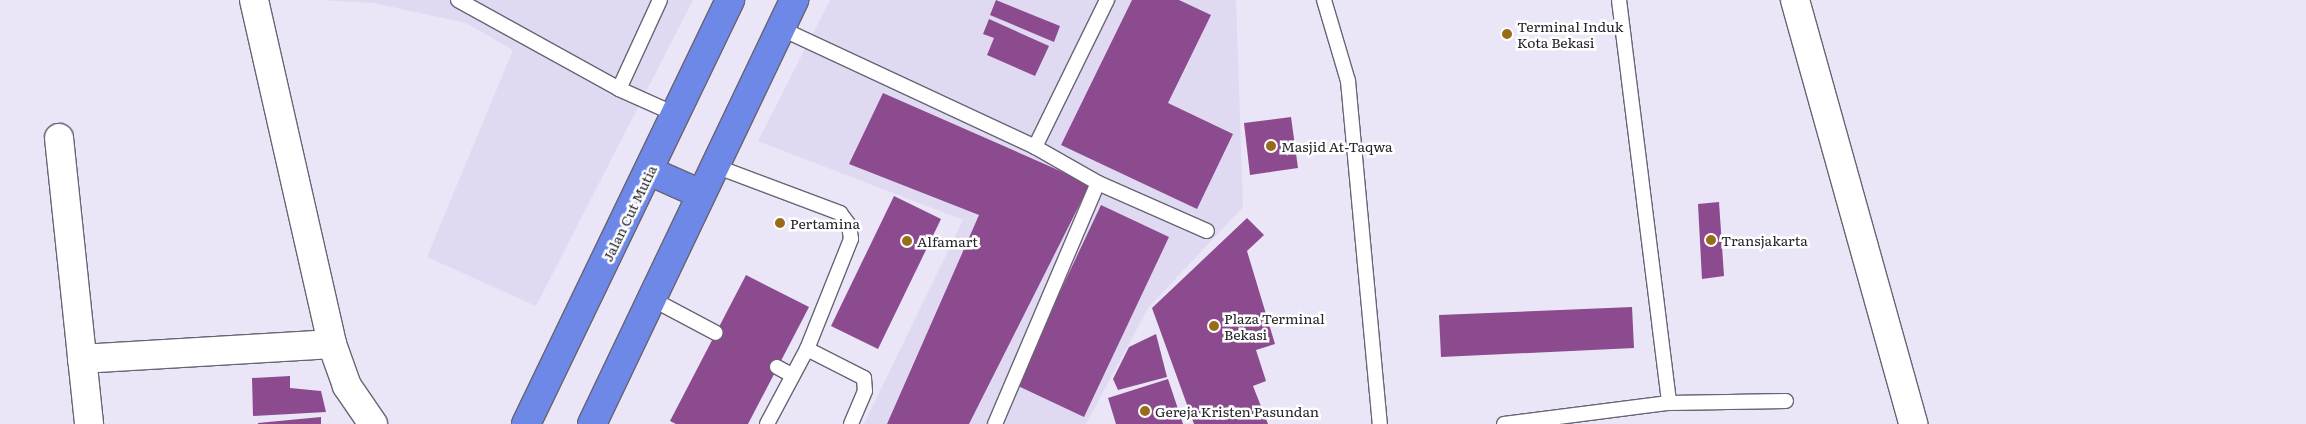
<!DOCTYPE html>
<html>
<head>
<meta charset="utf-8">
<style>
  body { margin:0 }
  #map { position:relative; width:2306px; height:424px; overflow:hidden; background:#eae5f7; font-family:Literata,serif }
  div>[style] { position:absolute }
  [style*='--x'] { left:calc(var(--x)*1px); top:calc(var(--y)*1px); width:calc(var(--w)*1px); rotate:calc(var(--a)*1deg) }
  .built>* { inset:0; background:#e0d9f2 }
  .building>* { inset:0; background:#8c4b8e }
  .roads { filter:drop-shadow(1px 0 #696474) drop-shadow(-1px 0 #696474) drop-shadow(0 1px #696474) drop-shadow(0 -1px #696474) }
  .lane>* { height:14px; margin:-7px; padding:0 7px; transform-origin:7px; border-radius:7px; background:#fff }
  .street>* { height:28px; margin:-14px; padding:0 14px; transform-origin:14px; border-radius:14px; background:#fff }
  .highway>* { height:28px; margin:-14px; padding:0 14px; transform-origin:14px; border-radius:14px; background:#6e88e8 }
  .dots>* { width:14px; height:14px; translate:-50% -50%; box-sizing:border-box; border:2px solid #fff; border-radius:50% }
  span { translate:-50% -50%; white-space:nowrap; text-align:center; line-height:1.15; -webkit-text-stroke:5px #fff; paint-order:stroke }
  .poi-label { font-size:14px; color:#25242a }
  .left { translate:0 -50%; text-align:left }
  .street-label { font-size:14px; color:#25242a }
</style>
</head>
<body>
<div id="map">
  <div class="built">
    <div style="clip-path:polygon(322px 0,693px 0,536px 306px,427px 257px,513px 50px,466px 23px,374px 3px)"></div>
    <div style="clip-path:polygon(830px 0,1236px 0,1243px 207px,1148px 308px,1086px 424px,864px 424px,963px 220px,758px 141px)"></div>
  </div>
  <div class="building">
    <div style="clip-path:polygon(996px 0,1060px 26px,1054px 42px,990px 15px)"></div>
    <div style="clip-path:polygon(1132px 0,1179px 0,1211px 15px,1168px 103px,1233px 134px,1197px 209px,1061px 145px)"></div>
    <div style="clip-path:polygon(989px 19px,1049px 46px,1035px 76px,987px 55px,994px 38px,983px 34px)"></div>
    <div style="clip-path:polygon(883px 93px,1090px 184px,969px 424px,887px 424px,979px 215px,849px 164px)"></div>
    <div style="clip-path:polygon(1291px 117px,1298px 168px,1250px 175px,1244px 123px)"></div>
    <div style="clip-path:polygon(894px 196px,941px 219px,878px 349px,831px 326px)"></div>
    <div style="clip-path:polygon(1719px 202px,1724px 276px,1702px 279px,1698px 204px)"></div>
    <div style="clip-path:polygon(1101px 205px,1169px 237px,1084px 417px,1016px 385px)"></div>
    <div style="clip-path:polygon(1247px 218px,1264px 235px,1247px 251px,1275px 344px,1256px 350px,1266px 381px,1253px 386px,1268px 424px,1194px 424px,1152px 308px)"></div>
    <div style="clip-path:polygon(746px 275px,809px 307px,748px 424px,676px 424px,670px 421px)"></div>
    <div style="clip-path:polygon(1632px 307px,1634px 348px,1441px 357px,1439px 315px)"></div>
    <div style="clip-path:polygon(1156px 334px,1167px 377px,1118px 390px,1113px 379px,1129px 347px)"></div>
    <div style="clip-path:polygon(290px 376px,290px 388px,321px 391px,326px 412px,253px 416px,252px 378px)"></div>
    <div style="clip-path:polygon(1168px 379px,1183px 424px,1116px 424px,1108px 398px)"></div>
    <div style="clip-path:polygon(321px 417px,321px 424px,258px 424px,258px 423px)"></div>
  </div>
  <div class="roads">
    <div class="lane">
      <div style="--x:458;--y:0;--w:184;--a:28.9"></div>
      <div style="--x:619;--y:89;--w:64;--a:24.1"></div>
      <div style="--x:1324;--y:0;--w:84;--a:73.5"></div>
      <div style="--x:1348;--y:81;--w:344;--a:84.7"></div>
      <div style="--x:1619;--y:0;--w:406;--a:82.9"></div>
      <div style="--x:780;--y:28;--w:281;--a:25"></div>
      <div style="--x:1035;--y:147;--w:73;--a:29.7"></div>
      <div style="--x:1098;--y:183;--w:119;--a:23.8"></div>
      <div style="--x:619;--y:89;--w:98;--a:-65.3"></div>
      <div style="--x:1035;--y:147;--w:164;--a:-63.9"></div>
      <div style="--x:715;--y:166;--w:134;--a:20.6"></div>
      <div style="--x:840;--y:213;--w:15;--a:53"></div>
      <div style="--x:849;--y:225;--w:14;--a:82"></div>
      <div style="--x:851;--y:239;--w:118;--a:111.8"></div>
      <div style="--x:807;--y:349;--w:85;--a:118.1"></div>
      <div style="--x:652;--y:299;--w:72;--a:28"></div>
      <div style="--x:807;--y:349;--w:64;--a:27"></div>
      <div style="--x:864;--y:378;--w:13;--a:86"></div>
      <div style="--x:865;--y:391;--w:36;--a:113"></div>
      <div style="--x:777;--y:367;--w:18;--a:29"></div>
      <div style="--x:995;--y:424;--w:262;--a:-66.9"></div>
      <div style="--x:1504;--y:424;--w:166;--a:-7.3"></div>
      <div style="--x:1669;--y:403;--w:117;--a:-1"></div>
    </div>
    <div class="street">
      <div style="--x:254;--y:0;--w:353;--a:77.2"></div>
      <div style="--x:332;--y:344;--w:45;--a:70.3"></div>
      <div style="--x:347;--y:386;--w:46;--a:55.6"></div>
      <div style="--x:1795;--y:0;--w:440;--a:74.4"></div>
      <div style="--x:59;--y:138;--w:288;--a:84"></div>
      <div style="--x:82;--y:359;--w:250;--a:-3.4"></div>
    </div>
    <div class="highway">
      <div style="--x:649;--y:171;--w:57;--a:23.9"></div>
      <div style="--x:526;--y:424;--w:471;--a:-64.3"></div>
      <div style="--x:592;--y:424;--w:470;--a:-64.5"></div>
    </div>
  </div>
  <div class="dots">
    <div style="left:1507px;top:34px;background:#986c1a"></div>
    <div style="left:1271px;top:146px;background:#986c1a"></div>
    <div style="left:780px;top:223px;background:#986c1a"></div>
    <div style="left:1711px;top:240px;background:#986c1a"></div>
    <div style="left:907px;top:241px;background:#986c1a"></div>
    <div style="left:1214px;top:326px;background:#986c1a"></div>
    <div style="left:1145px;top:411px;background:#986c1a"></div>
  </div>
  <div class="poi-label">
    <span class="left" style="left:1517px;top:34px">Terminal Induk<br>Kota Bekasi</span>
    <span class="left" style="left:1281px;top:146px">Masjid At-Taqwa</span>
    <span class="left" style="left:790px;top:223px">Pertamina</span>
    <span class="left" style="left:1721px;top:240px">Transjakarta</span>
    <span class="left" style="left:917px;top:241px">Alfamart</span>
    <span class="left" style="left:1224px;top:326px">Plaza Terminal<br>Bekasi</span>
    <span class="left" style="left:1155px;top:411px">Gereja Kristen Pasundan</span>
  </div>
  <div class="street-label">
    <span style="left:629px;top:213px;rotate:-64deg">Jalan Cut Mutia</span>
  </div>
</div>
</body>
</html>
